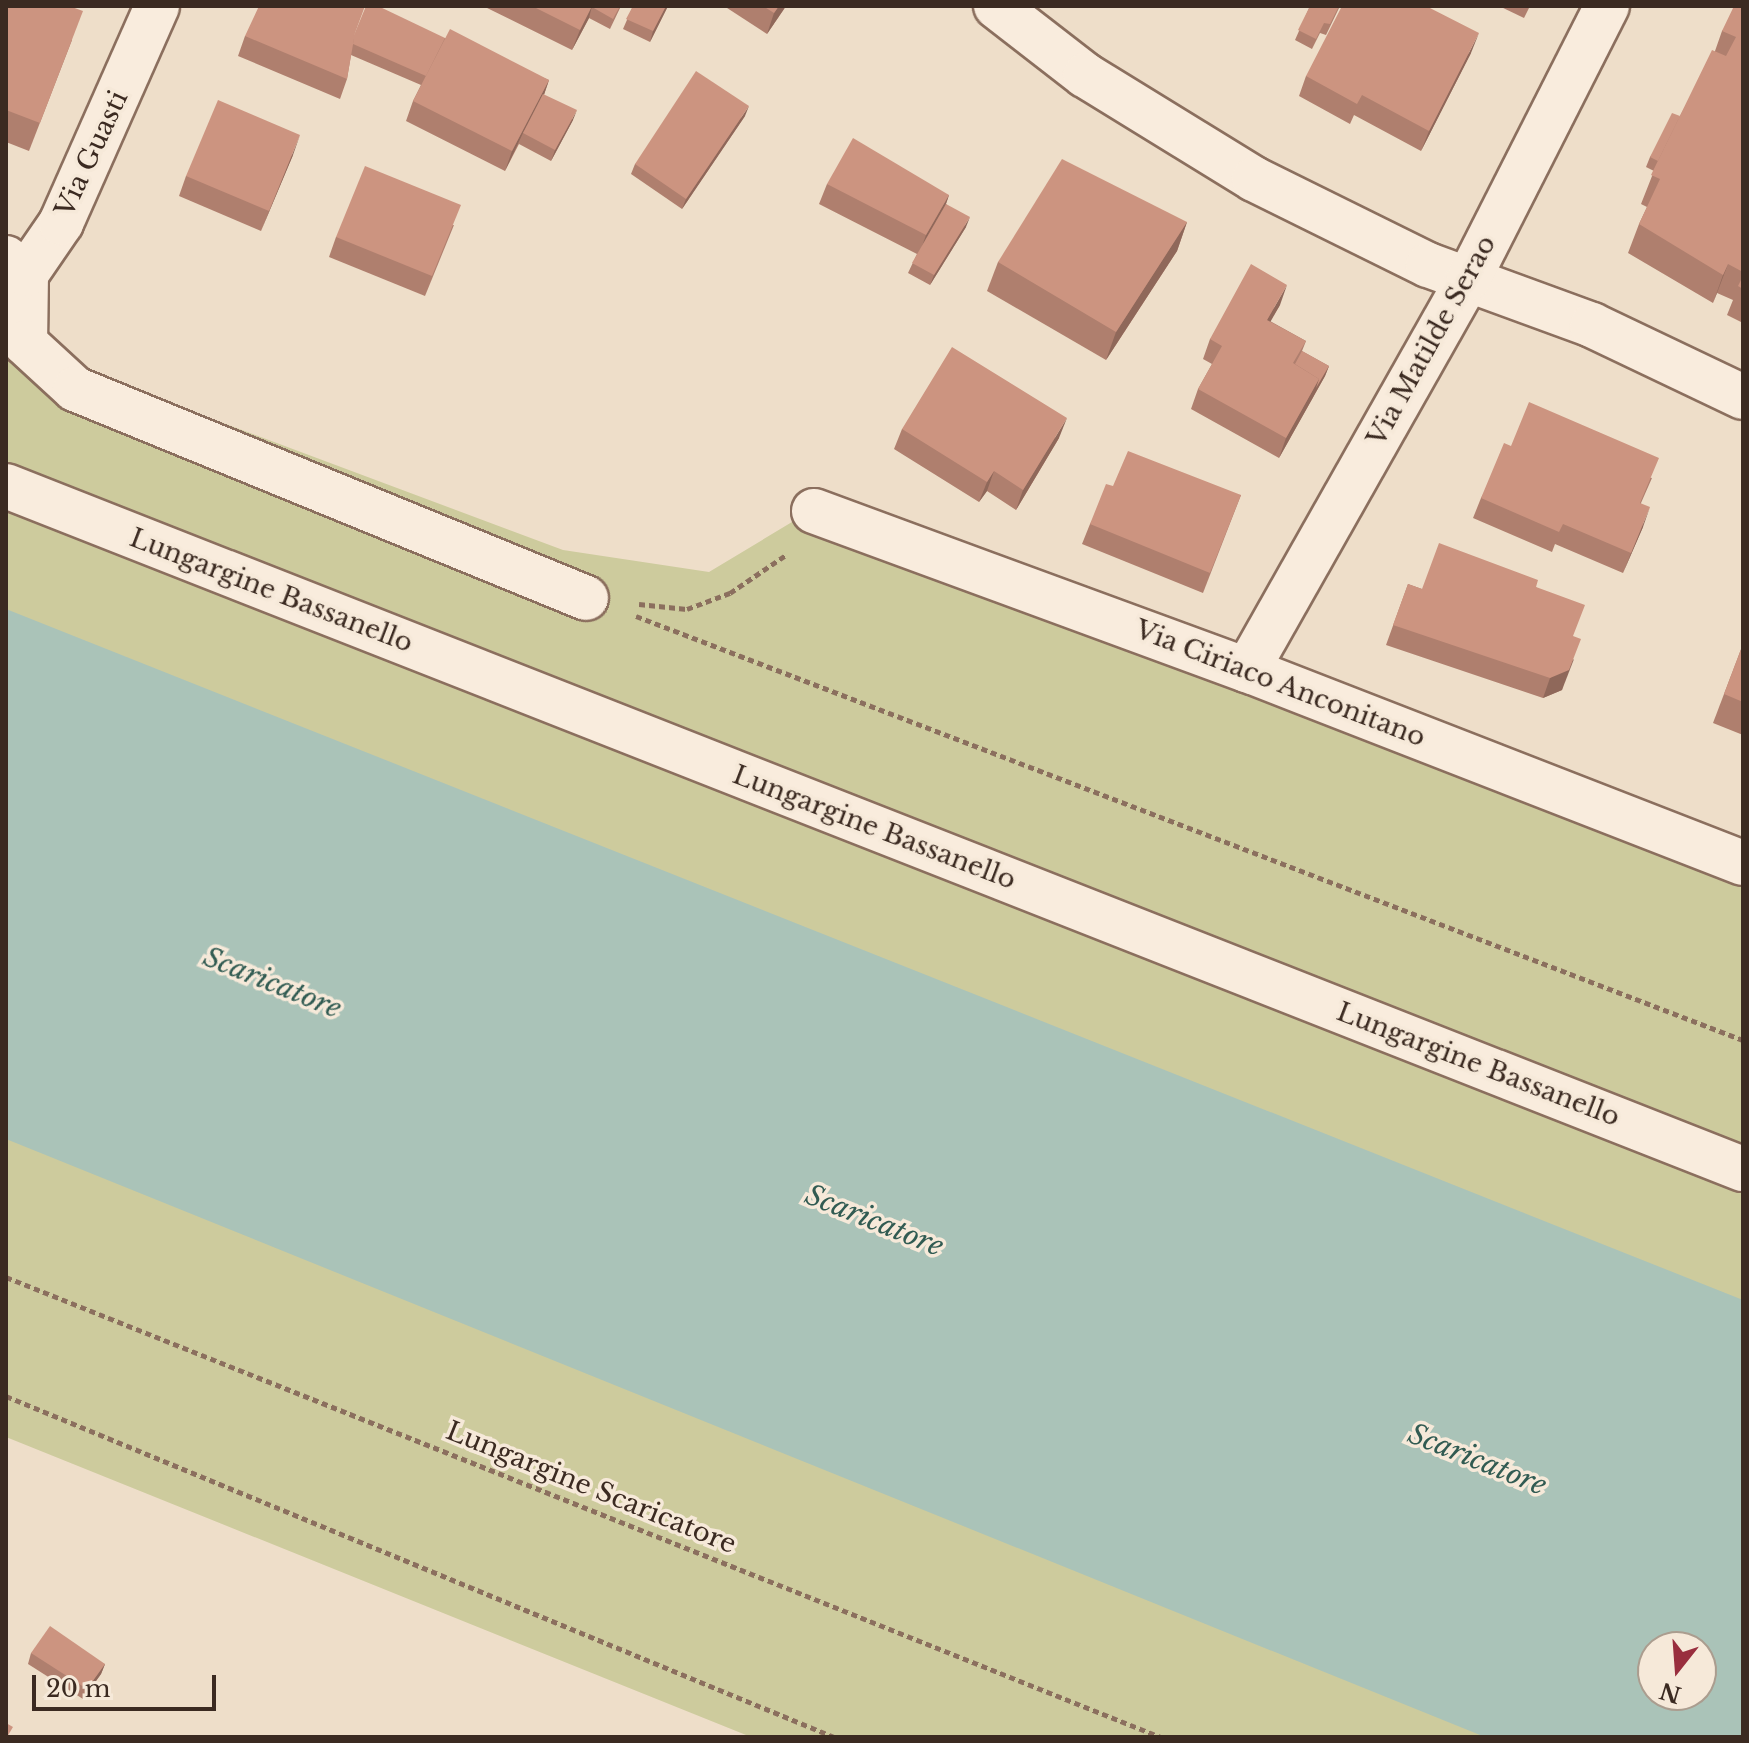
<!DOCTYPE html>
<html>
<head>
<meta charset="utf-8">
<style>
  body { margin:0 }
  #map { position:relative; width:1749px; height:1743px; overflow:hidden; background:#eedec9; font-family:"Libre Baskerville",serif }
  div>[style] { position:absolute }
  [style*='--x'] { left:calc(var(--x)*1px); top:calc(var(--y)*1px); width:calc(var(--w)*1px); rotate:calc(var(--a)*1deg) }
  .green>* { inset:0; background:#cdcb9d }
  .water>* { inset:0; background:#aac3b8 }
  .path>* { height:5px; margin-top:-2.5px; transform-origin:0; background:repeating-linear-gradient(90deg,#8b6f5e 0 6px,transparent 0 10px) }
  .roads { filter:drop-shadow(2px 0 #8b6f5e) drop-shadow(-2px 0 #8b6f5e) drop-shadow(0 2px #8b6f5e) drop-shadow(0 -2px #8b6f5e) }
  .minor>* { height:44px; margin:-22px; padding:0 22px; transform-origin:22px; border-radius:22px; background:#f9ecdd }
  .wall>* { inset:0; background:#af7f6e }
  .shaded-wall>* { inset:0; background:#8f685a }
  .building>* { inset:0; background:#cc9480 }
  span { translate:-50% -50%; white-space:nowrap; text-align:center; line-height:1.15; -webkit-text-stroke:7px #f6e9d9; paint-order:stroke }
  .street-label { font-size:26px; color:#3b2a21 }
  .water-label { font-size:28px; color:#315b52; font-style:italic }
  .frame { position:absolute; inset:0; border:8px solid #3b2a21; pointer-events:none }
  .north { position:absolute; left:1637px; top:1631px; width:80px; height:80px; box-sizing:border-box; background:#f6e9d9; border:2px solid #ab9d8f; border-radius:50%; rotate:197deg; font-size:22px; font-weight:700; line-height:32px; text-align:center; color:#3b2a21 }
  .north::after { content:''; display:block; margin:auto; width:28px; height:36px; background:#992e3e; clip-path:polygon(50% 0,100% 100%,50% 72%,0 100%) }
  .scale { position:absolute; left:32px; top:1675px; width:184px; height:36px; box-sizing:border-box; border:4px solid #3b2a21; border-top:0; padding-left:10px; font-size:24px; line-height:28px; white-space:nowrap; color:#3b2a21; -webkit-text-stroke:6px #f6e9d9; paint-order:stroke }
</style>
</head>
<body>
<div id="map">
  <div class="green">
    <div style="clip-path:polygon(evenodd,6px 342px,563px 550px,709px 572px,802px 516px,1743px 865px,1743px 1737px,751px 1737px,6px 1437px,6px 342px,1653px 1647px,1701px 1647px,1701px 1695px,1653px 1695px,1653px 1647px)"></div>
  </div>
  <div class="water">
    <div style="clip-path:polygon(evenodd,6px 609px,1743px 1300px,1743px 1737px,1485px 1737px,6px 1139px,6px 609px,1653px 1647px,1701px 1647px,1701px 1695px,1653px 1695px,1653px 1647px)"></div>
  </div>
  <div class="path">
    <div style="--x:639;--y:604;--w:48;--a:5.9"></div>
    <div style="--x:687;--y:609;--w:46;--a:-20.4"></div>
    <div style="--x:730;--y:593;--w:68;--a:-34.2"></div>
    <div style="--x:636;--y:616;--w:1185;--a:20.96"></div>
    <div style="--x:6;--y:1277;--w:1243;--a:21.72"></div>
    <div style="--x:6;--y:1396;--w:895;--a:22.38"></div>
  </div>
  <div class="roads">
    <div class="minor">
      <div style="--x:996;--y:6;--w:113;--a:37.8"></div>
      <div style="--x:1085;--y:75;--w:198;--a:31.6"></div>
      <div style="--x:1254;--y:179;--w:194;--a:26.3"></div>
      <div style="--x:1428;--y:265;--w:175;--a:20.1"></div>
      <div style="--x:1592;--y:325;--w:167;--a:25.5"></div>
      <div style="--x:6;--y:258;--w:26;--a:39"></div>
      <div style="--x:26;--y:274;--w:69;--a:90.8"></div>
      <div style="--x:25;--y:343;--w:68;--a:42.6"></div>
      <div style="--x:75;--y:389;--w:552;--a:22.24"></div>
      <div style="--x:6;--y:288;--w:24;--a:-35"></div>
      <div style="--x:26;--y:274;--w:62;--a:-55.5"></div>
      <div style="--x:61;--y:223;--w:237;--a:-66.1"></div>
      <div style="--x:6;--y:486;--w:1866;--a:21.47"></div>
      <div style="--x:814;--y:511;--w:461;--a:20.2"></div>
      <div style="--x:1247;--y:670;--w:532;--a:21.26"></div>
      <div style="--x:1247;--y:670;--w:450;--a:-60.5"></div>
      <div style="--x:1469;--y:278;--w:305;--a:-63.1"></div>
    </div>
  </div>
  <div class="wall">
    <div style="clip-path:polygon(6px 6px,72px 40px,29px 151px,6px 142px)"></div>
    <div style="clip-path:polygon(483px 6px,621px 6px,610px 29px,589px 18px,572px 50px)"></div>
    <div style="clip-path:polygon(633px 6px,668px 6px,650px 42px,623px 29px)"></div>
    <div style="clip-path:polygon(724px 6px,786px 6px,767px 34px)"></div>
    <div style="clip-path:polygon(1310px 6px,1340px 6px,1326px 35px,1320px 33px,1312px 49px,1295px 40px)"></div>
    <div style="clip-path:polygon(1499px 6px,1530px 6px,1524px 18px)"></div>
    <div style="clip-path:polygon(1743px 6px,1743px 323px,1727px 315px,1733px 300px,1717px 293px,1713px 303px,1628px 253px,1639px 224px,1647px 207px,1641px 204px,1654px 171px,1646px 167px,1650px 157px,1680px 116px,1715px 51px,1722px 31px)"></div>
    <div style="clip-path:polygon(245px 36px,445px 38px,549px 80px,544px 95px,573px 120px,551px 161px,519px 144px,520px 142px,505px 171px,406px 121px,413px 101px,421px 85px,351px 55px,347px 79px,340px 99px,238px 56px)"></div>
    <div style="clip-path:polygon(1471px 53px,1421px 151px,1354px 115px,1350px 124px,1299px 96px,1306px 76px)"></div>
    <div style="clip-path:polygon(745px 116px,682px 209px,631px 174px,635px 164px)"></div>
    <div style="clip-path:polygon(293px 155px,261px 231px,179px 196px,186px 176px)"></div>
    <div style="clip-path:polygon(827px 184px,949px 195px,946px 204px,966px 227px,930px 285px,908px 273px,917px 254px,819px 204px)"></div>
    <div style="clip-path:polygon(1187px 222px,1177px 251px,1106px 360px,987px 291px,998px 262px)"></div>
    <div style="clip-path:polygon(454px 225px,425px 296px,329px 257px,336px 237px)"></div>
    <div style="clip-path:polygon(1280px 305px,1270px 321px,1306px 341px,1302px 351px,1329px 366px,1325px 376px,1279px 458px,1191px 409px,1198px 389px,1212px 364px,1203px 359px,1210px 339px)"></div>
    <div style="clip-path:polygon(902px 429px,1059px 438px,1016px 510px,987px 491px,979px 502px,894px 449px)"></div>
    <div style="clip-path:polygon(1511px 446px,1652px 478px,1641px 503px,1643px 527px,1623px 573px,1555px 544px,1552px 552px,1473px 518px,1481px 498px)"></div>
    <div style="clip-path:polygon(1113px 486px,1241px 495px,1203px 593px,1082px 544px,1090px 524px)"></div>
    <div style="clip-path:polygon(1408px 584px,1422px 589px,1536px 587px,1573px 636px,1562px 690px,1543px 698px,1386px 645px)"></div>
    <div style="clip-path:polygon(1743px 644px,1743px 735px,1713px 723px)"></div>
    <div style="clip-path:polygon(31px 1653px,105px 1664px,101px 1674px,83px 1699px,28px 1664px)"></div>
  </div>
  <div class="shaded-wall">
    <div style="clip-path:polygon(592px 6px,589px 18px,572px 50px,580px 30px)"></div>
    <div style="clip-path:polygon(666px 6px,668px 6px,650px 42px,653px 31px)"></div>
    <div style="clip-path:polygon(779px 6px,786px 6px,767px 34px,774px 13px)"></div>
    <div style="clip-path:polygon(1479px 33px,1471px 53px,1421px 151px,1429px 131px)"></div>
    <div style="clip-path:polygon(549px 80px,542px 100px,523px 133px,505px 171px,512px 151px)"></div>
    <div style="clip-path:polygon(749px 106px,745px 116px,682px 209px,686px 199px)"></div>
    <div style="clip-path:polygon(577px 110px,573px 120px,551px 161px,555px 150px)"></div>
    <div style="clip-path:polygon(300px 135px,293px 155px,261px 231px,269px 211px)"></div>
    <div style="clip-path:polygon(949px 195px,942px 215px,919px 255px,926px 235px)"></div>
    <div style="clip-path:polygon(970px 217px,966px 227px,930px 285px,934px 275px)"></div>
    <div style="clip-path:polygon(1187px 222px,1177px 251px,1106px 360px,1116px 332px)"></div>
    <div style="clip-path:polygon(1728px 264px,1717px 293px,1713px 303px,1723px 275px)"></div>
    <div style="clip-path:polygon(1287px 285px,1280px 305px,1260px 340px,1267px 320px)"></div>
    <div style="clip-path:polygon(1329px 366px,1325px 376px,1279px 458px,1286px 438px,1319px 379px)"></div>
    <div style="clip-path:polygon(1067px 418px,1059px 438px,1016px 510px,1023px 490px)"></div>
    <div style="clip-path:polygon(994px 471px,987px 491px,979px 502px,987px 482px)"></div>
    <div style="clip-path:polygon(1650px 507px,1643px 527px,1623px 573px,1631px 553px)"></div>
    <div style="clip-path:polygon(1574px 659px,1562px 690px,1543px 698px,1550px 678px)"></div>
    <div style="clip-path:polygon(105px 1664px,101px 1674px,83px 1699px,87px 1689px)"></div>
  </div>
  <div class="building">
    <div style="clip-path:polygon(6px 6px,69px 6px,83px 11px,40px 123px,6px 110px)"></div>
    <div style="clip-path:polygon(259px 6px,365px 6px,355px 33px,347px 79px,245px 36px)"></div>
    <div style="clip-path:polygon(366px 6px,378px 6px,445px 38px,426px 76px,353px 44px,354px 35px)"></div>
    <div style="clip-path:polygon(532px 6px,592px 6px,580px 30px)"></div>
    <div style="clip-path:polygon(593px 6px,620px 6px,613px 19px,592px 7px)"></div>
    <div style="clip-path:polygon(633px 6px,666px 6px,653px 31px,626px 19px)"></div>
    <div style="clip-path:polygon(763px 6px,779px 6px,774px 13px)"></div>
    <div style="clip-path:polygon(1310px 6px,1339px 6px,1330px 24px,1324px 23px,1316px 39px,1298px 30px)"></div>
    <div style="clip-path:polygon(1342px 6px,1426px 6px,1479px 33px,1429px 131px,1362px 95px,1357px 104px,1306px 76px)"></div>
    <div style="clip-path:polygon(1734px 6px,1743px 6px,1743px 272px,1728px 264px,1723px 275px,1639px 224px,1660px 179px,1651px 175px,1712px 50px,1726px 56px,1736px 37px,1722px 31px)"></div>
    <div style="clip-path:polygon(450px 29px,549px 80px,512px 151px,413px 101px)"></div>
    <div style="clip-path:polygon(696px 71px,749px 106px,686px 199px,635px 164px)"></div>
    <div style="clip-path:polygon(543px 94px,577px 110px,555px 150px,523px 133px)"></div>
    <div style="clip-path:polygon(218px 100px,300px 135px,269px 211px,186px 176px)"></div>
    <div style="clip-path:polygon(1672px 113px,1680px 116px,1658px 161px,1650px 157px)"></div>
    <div style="clip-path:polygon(853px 138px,949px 195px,926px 235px,827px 184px)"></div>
    <div style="clip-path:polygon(1062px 159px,1187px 222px,1116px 332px,998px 262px)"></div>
    <div style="clip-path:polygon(365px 166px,461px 205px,432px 276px,336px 237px)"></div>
    <div style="clip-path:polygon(946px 204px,970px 217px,934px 275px,912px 263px)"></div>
    <div style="clip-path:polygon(1251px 264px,1287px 285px,1267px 320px,1306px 341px,1293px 363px,1319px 379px,1286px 438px,1198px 389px,1222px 346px,1210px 339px)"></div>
    <div style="clip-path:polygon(1743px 276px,1743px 289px,1738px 286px)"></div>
    <div style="clip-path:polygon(952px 347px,1067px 418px,1023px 490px,994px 471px,987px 482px,902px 429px)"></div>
    <div style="clip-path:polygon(1302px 351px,1329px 366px,1316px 388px,1319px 379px,1295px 364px)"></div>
    <div style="clip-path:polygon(1529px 402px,1659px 458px,1640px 503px,1650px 507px,1631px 553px,1563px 524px,1559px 532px,1481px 498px,1504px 443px,1511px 446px)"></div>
    <div style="clip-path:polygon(1128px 451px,1241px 495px,1210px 573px,1090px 524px,1106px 484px,1113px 486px)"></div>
    <div style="clip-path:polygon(1439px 543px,1538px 580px,1536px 587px,1585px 605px,1573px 636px,1581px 639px,1569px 670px,1550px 678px,1393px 625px,1408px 584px,1422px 589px)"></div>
    <div style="clip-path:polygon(1743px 644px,1743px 702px,1724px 694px)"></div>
    <div style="clip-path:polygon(50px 1626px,105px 1664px,87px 1689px,31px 1653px)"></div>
    <div style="clip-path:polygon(6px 1723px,13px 1727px,7px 1737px,6px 1737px)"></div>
  </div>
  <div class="street-label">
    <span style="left:92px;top:154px;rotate:-65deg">Via Guasti</span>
    <span style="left:1432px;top:341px;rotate:-61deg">Via Matilde Serao</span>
    <span style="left:271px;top:591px;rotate:21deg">Lungargine Bassanello</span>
    <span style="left:1280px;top:684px;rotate:21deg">Via Ciriaco Anconitano</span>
    <span style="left:874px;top:828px;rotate:21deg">Lungargine Bassanello</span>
    <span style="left:1478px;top:1065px;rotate:21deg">Lungargine Bassanello</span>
    <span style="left:591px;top:1488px;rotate:22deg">Lungargine Scaricatore</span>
  </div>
  <div class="water-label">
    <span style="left:272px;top:983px;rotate:22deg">Scaricatore</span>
    <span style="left:874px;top:1221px;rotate:22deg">Scaricatore</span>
    <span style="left:1477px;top:1460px;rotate:22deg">Scaricatore</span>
  </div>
  <div class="frame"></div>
  <div class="north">N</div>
  <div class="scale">20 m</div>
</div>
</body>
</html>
